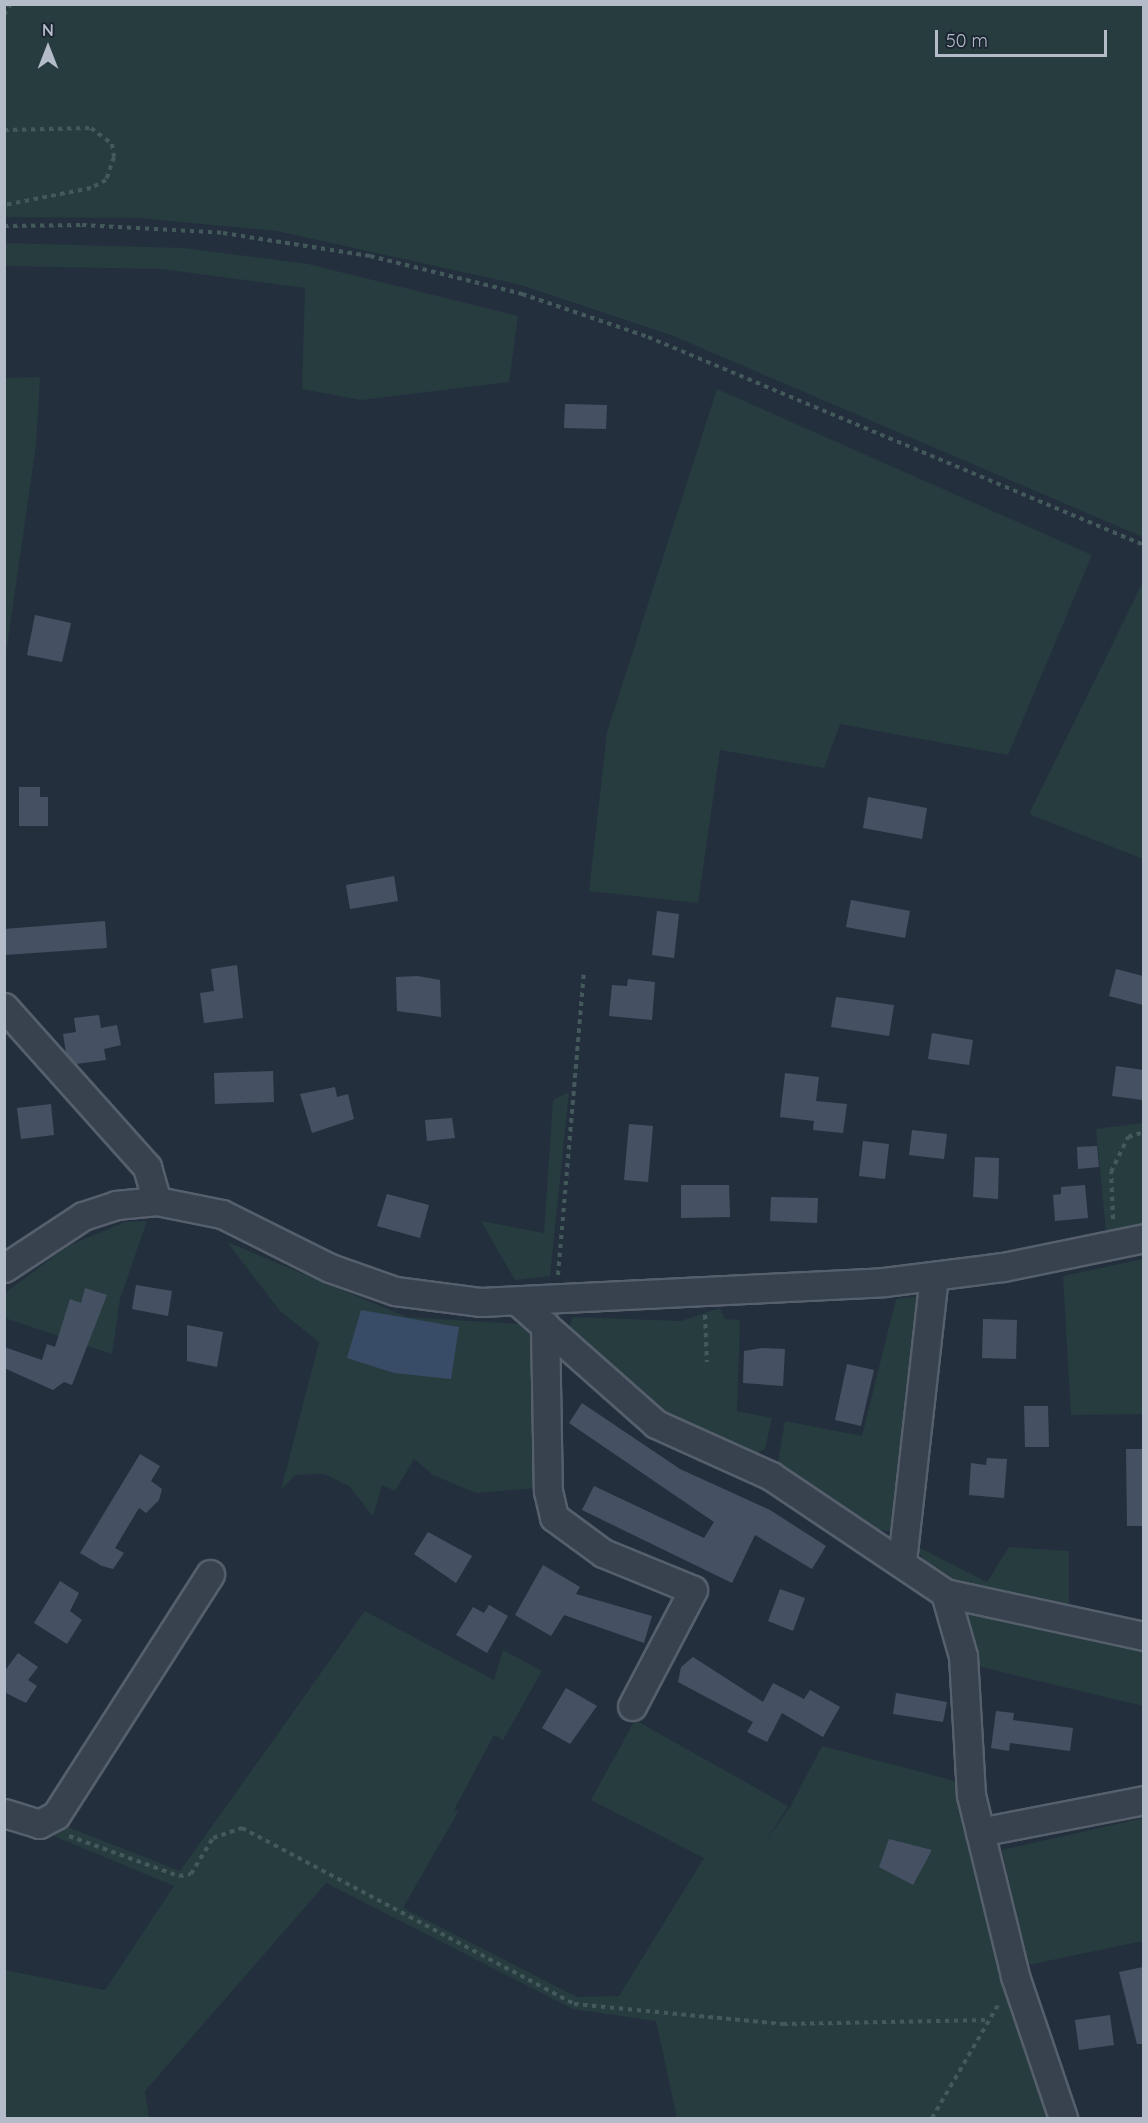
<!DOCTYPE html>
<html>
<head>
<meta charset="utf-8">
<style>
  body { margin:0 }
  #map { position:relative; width:1148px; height:2123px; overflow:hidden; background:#242f3e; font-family:Quicksand,sans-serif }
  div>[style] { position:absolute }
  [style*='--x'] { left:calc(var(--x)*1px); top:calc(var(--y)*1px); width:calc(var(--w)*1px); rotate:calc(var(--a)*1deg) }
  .green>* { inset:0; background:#263c3f }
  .water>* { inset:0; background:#394c67 }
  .building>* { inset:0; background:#455162 }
  .path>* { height:4px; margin-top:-2px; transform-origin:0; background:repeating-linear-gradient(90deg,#44595c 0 4.5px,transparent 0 9px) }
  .roads { filter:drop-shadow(2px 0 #565f6c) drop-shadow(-2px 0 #565f6c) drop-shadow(0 2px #565f6c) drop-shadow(0 -2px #565f6c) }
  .minor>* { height:27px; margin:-13.5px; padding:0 13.5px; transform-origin:13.5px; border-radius:13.5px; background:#38414e }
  span { translate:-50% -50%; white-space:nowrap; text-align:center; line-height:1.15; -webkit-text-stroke:4.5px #1d2633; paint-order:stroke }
  .frame { position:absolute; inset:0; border:6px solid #b4bcc9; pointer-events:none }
  .north { position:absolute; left:18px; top:18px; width:60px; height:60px; -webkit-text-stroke:4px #1d2633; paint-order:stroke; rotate:0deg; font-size:16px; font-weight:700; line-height:24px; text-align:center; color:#b4bcc9 }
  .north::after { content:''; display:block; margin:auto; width:21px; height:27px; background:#b4bcc9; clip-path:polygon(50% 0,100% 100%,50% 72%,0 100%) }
  .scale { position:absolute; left:935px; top:30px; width:172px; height:27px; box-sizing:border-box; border:3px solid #b4bcc9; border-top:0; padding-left:8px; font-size:18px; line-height:21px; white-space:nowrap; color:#b4bcc9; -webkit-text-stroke:4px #1d2633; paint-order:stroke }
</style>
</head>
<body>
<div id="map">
  <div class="green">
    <div style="clip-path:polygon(5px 4px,1143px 5px,1143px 537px,671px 335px,521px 285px,277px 231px,139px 218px,5px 217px)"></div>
    <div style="clip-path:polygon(5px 243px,184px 248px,308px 264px,518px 316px,509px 382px,361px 400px,302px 389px,305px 288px,162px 269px,5px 266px)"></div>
    <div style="clip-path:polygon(40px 377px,36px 445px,5px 660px,5px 378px)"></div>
    <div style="clip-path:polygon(717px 389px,1092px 555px,1008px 755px,840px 724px,824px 768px,720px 750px,698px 903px,589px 891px,607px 732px)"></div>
    <div style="clip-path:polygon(1143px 582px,1144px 859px,1143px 859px,1029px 814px)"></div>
    <div style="clip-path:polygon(569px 1092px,550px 1276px,515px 1280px,481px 1221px,544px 1233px,553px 1100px)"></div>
    <div style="clip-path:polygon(1143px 1123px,1143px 1223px,1106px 1232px,1096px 1129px)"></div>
    <div style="clip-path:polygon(147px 1221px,120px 1299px,112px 1354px,5px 1318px,5px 1293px,68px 1246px,125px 1222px)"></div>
    <div style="clip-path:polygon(227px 1242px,407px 1317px,520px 1324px,534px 1334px,538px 1488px,476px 1493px,433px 1475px,414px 1459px,395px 1491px,382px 1485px,373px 1516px,349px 1486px,324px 1474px,295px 1475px,281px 1490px,319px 1342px,280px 1311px)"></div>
    <div style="clip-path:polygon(1143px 1259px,1143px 1414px,1071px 1415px,1063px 1276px)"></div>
    <div style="clip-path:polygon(922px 1296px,892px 1532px,875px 1529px,817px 1496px,784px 1473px,778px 1462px,785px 1421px,862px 1436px,896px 1299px)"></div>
    <div style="clip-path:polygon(720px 1308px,725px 1319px,740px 1320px,737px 1411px,772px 1418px,765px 1449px,756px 1454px,673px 1416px,611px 1377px,567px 1332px,573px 1317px,681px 1321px)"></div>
    <div style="clip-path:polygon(914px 1545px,987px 1582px,1009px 1547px,1069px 1551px,1069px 1607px,961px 1587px,930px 1569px)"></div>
    <div style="clip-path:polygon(365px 1611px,494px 1680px,503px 1650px,542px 1671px,503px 1740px,494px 1735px,454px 1810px,458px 1812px,403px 1908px,577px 1997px,619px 1996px,704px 1858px,591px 1800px,635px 1720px,788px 1806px,766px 1841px,790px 1807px,822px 1746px,959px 1782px,1053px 2118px,677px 2118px,656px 2021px,573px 2009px,326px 1883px,145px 2091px,149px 2118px,5px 2118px,5px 1970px,105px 1990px,174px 1886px,54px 1836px,60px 1824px,180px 1871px)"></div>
    <div style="clip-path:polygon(969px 1611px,1143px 1642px,1143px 1706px,977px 1666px,965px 1620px)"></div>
    <div style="clip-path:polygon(1143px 1818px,1143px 1941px,1028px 1965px,1002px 1850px)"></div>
  </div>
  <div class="water">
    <div style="clip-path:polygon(361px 1310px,459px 1327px,451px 1379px,394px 1373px,347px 1358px)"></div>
  </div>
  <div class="building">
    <div style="clip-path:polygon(565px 404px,607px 405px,606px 429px,564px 428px)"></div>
    <div style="clip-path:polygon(35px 615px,71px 623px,62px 662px,27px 655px)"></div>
    <div style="clip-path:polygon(19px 787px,40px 787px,40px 797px,48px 797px,48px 826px,19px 826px)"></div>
    <div style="clip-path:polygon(868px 797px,927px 808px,922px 839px,863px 828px)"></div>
    <div style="clip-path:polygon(394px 876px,398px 901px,350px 909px,346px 885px)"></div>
    <div style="clip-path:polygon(851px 900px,910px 911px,905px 938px,846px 927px)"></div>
    <div style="clip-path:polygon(657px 911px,679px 914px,674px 958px,652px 955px)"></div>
    <div style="clip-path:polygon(105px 921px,107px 948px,4px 955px,4px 929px)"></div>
    <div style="clip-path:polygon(237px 965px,243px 1018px,204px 1023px,200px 993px,214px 991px,211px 969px)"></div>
    <div style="clip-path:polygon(1116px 969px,1143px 976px,1143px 1005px,1109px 996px)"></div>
    <div style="clip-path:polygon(418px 976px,440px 980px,441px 1017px,397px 1011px,396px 977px)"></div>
    <div style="clip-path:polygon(628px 979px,655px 982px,652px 1020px,609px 1016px,612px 985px,627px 986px)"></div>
    <div style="clip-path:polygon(836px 997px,894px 1005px,889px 1036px,831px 1027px)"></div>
    <div style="clip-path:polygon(99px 1015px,101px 1028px,117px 1025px,121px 1045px,104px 1049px,106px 1060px,76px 1064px,66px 1053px,63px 1034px,76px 1032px,74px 1018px)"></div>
    <div style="clip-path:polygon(932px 1033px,973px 1040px,969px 1065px,928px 1059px)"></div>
    <div style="clip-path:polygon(1116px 1066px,1143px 1070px,1143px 1100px,1112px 1096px)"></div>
    <div style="clip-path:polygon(273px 1071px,274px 1102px,215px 1104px,214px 1073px)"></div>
    <div style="clip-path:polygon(785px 1073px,819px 1077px,816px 1101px,847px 1104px,843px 1133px,813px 1130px,814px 1121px,780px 1117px)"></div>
    <div style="clip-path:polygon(335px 1087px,337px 1097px,348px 1094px,354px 1119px,312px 1133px,300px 1094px)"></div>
    <div style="clip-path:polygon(51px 1104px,54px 1135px,21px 1139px,17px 1108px)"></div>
    <div style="clip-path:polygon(452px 1118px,455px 1138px,427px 1141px,425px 1120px)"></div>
    <div style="clip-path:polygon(629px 1124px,653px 1126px,648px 1182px,624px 1180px)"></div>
    <div style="clip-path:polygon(912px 1130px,947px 1134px,944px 1159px,909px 1155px)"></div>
    <div style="clip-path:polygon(863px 1141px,889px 1144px,885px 1179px,859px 1176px)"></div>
    <div style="clip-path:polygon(1097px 1146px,1099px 1167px,1078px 1169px,1077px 1147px)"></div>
    <div style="clip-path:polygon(975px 1157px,999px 1158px,998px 1199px,973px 1197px)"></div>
    <div style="clip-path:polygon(681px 1185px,729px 1185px,730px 1217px,681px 1218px)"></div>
    <div style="clip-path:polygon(1085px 1185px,1088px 1218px,1055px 1221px,1053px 1195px,1061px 1194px,1061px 1187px)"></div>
    <div style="clip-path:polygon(387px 1194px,429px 1205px,420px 1238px,377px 1226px)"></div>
    <div style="clip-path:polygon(771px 1197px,818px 1198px,817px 1223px,770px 1221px)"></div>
    <div style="clip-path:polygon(136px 1285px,172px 1291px,168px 1316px,132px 1309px)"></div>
    <div style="clip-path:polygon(85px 1288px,107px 1295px,72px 1385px,64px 1382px,53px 1390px,4px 1368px,4px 1347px,42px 1360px,47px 1344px,55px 1347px,70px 1299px,81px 1303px)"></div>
    <div style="clip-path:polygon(983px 1319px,1017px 1320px,1016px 1359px,982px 1358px)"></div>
    <div style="clip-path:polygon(187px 1325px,223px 1332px,217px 1367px,187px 1361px)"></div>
    <div style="clip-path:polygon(762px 1348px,785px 1349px,783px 1386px,743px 1383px,744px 1351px)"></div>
    <div style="clip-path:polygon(847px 1364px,874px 1370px,861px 1426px,835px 1420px)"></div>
    <div style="clip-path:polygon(582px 1403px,680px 1469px,770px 1510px,826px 1546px,812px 1569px,755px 1535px,732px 1583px,582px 1510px,594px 1486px,704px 1538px,714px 1522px,569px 1423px)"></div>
    <div style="clip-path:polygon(1024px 1406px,1048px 1406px,1049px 1447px,1025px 1447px)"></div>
    <div style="clip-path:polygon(1126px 1449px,1143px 1449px,1143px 1526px,1127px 1526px)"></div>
    <div style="clip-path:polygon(140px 1454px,160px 1466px,151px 1481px,162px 1489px,159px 1500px,146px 1513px,139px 1508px,115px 1548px,124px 1553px,113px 1569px,102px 1566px,80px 1553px)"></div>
    <div style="clip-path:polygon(987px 1458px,1007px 1459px,1004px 1498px,969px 1495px,971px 1463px,986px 1465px)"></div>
    <div style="clip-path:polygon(428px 1532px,472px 1556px,456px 1583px,414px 1554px)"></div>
    <div style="clip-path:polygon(543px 1565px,580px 1587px,576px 1594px,652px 1616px,644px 1643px,564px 1615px,551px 1636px,515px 1615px)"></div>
    <div style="clip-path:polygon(60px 1581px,79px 1593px,70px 1611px,82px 1620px,67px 1644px,34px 1623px)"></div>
    <div style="clip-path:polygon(780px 1589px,805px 1598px,793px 1631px,768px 1621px)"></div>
    <div style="clip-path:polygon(489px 1605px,508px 1616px,487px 1653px,456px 1635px,473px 1607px,484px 1613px)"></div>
    <div style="clip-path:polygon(18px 1653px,38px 1667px,28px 1680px,37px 1686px,26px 1703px,4px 1692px,4px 1672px)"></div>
    <div style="clip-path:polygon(693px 1657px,763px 1702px,773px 1683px,804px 1699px,810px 1690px,840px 1707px,823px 1737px,782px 1713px,767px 1742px,747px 1732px,753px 1722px,678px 1682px,681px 1667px)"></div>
    <div style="clip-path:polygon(566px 1688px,597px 1706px,570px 1744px,542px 1728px)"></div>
    <div style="clip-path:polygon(896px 1693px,947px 1702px,943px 1722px,893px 1714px)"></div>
    <div style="clip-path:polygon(996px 1711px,1014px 1713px,1013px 1720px,1073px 1728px,1070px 1751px,1010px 1743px,1009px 1751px,991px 1748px)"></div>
    <div style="clip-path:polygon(889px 1839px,932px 1850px,913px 1885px,879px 1867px)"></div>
    <div style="clip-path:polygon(1143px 1967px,1143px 2044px,1137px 2044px,1119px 1972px)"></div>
    <div style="clip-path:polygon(1110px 2015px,1114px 2045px,1079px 2050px,1075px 2020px)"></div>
  </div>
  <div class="path">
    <div style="--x:4;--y:15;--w:13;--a:-58"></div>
    <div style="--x:4;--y:130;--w:87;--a:-1.3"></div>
    <div style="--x:91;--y:128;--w:26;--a:37"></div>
    <div style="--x:112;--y:144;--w:13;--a:81"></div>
    <div style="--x:114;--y:157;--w:24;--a:109"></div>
    <div style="--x:106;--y:180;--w:17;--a:152"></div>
    <div style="--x:91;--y:188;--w:89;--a:168.9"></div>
    <div style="--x:4;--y:226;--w:78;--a:-0.7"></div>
    <div style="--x:82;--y:225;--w:141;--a:3.2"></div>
    <div style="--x:223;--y:233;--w:149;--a:8.9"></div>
    <div style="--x:370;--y:256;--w:157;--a:14"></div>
    <div style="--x:522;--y:294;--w:133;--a:18.8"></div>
    <div style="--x:648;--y:337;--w:538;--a:22.75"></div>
    <div style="--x:1113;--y:1219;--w:47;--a:-92.4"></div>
    <div style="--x:1111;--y:1172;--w:39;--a:-64"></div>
    <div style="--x:1128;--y:1137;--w:17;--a:-17"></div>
    <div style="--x:558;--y:1275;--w:304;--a:-85.1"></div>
    <div style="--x:705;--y:1315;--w:47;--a:87.6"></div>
    <div style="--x:69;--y:1836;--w:117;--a:20"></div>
    <div style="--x:179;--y:1876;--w:12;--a:-9"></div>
    <div style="--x:191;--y:1874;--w:42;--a:-58.6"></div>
    <div style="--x:213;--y:1838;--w:31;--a:-19"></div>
    <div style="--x:242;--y:1828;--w:376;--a:27.9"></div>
    <div style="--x:574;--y:2004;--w:210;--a:5.5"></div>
    <div style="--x:783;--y:2024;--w:206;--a:-1.1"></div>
    <div style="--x:932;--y:2118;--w:131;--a:-59.7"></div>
  </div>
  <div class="roads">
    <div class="minor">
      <div style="--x:4;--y:1007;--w:215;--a:48.2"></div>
      <div style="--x:147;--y:1167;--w:35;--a:74"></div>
      <div style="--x:4;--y:1268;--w:95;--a:-33.4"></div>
      <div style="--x:83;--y:1216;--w:35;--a:-18"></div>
      <div style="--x:116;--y:1205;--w:41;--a:-5.6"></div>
      <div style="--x:157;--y:1201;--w:66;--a:11.3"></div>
      <div style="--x:222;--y:1214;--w:121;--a:26.6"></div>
      <div style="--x:330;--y:1268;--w:69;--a:19.5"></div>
      <div style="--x:395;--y:1291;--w:87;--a:7.3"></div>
      <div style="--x:481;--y:1302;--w:403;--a:-2.8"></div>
      <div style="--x:884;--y:1282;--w:120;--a:-7.2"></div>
      <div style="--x:1003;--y:1267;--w:144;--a:-11.6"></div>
      <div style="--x:517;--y:1301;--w:186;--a:41.5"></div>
      <div style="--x:656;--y:1424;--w:126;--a:24.3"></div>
      <div style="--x:771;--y:1476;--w:210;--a:33.9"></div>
      <div style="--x:945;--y:1593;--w:66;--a:74.1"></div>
      <div style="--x:963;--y:1656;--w:139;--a:86.7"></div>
      <div style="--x:971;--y:1795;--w:186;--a:76.3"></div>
      <div style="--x:1015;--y:1976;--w:150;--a:71.3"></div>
      <div style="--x:545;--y:1325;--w:166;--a:89"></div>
      <div style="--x:548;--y:1491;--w:27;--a:77"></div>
      <div style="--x:554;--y:1517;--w:61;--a:36.3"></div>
      <div style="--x:603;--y:1553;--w:97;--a:22.3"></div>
      <div style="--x:693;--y:1590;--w:131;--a:117.7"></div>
      <div style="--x:902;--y:1561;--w:286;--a:-83.6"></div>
      <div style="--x:945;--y:1593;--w:204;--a:12.2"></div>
      <div style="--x:4;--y:1813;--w:37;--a:17"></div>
      <div style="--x:39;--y:1824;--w:19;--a:-28"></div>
      <div style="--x:56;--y:1815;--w:286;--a:-57.4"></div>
      <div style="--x:980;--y:1832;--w:167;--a:-11"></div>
    </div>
  </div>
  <div class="frame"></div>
  <div class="north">N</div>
  <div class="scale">50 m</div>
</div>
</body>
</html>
